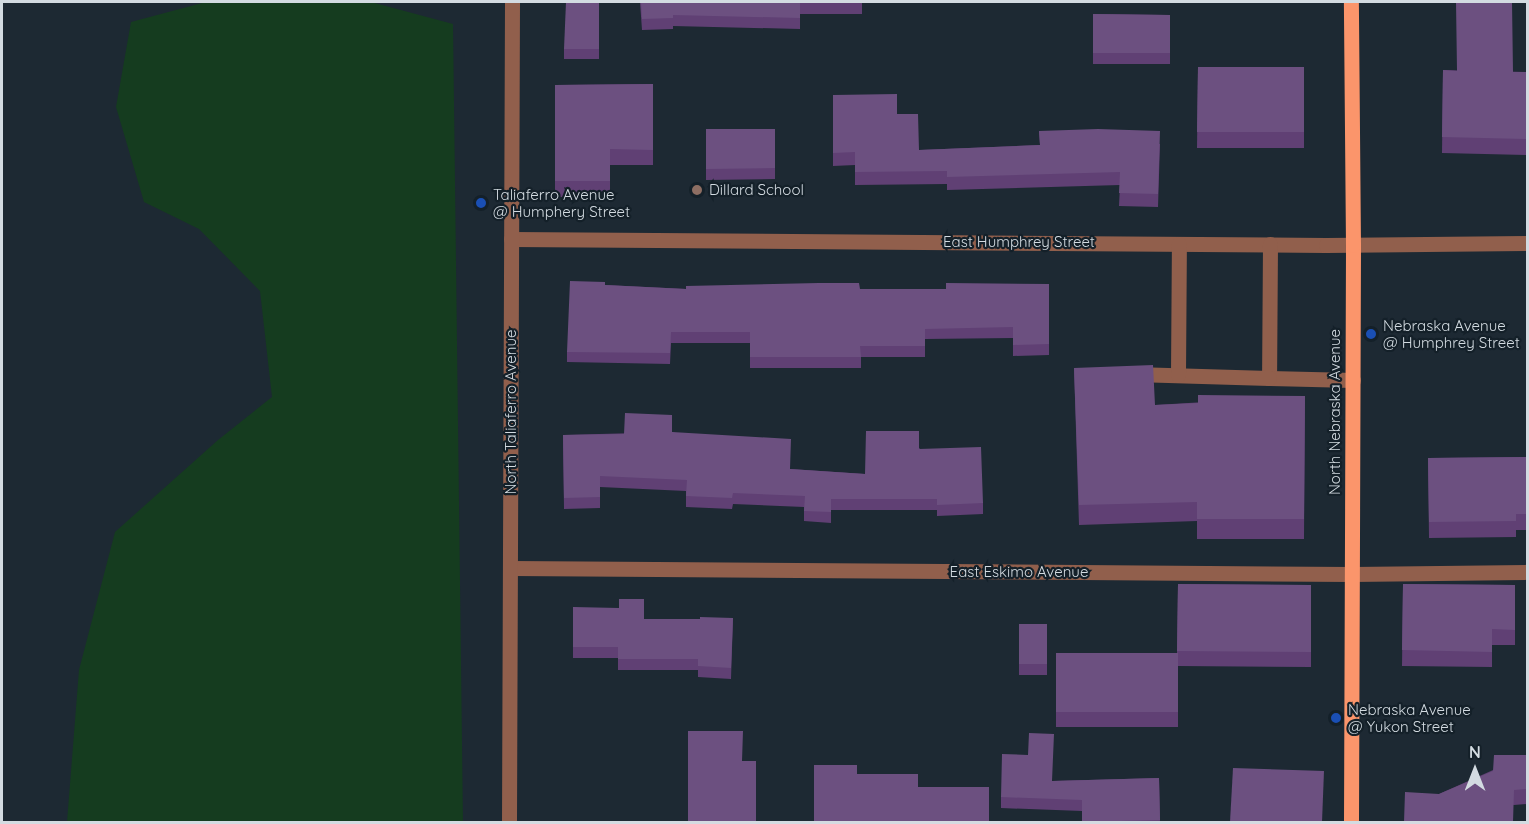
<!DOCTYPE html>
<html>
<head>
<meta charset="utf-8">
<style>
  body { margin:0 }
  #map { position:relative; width:1529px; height:824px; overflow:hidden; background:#1d2933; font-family:Quicksand,sans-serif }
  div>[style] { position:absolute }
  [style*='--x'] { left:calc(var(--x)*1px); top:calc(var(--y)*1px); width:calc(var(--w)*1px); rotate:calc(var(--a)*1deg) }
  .green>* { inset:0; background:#153c1f }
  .minor>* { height:15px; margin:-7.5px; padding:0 7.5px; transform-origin:7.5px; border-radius:7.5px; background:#915f4c }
  .major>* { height:15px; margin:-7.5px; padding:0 7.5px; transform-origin:7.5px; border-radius:7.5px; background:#fb956b }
  .wall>* { inset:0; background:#604074 }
  .building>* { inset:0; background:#6c5080 }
  .dots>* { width:16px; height:16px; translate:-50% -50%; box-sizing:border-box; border:3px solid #142029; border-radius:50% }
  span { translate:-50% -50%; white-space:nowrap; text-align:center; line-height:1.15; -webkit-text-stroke:4.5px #142029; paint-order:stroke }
  .poi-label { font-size:15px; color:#d3dbe1 }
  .left { translate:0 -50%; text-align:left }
  .street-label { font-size:15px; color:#d3dbe1 }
  .frame { position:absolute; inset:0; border:3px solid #d3dbe1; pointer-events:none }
  .north { position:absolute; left:1445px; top:740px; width:60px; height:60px; -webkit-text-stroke:4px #142029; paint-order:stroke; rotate:0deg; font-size:16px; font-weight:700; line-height:24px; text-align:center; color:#d3dbe1 }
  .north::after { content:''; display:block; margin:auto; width:21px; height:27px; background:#d3dbe1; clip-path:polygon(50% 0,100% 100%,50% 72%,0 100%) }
</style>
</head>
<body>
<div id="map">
  <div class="green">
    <div style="clip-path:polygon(206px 2px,371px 2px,453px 24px,463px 822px,67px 822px,79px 670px,115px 532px,218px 440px,272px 397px,260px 291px,199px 229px,144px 202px,116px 107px,131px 22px)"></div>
  </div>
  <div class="minor">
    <div style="--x:511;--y:239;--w:815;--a:0.42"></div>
    <div style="--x:1326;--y:245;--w:202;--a:-0.6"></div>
    <div style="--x:1270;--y:244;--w:134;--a:90.4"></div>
    <div style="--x:1269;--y:378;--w:84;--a:1.4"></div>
    <div style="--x:1134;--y:374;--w:135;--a:1.7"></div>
    <div style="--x:1178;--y:375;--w:131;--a:-89.6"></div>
    <div style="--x:511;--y:568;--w:841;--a:0.41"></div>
    <div style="--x:1352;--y:574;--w:176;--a:-0.7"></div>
    <div style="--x:509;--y:822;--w:820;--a:-89.79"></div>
  </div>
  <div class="major">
    <div style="--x:1351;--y:822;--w:577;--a:-89.8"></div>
    <div style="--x:1353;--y:245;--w:243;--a:-90.5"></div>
  </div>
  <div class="wall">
    <div style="clip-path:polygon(597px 2px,599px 2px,599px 59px,564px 59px,564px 49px)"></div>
    <div style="clip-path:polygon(640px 2px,862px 2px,862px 14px,800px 14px,800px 29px,673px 26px,673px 29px,642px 30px)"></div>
    <div style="clip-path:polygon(1093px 14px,1170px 15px,1170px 64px,1093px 64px)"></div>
    <div style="clip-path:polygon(1198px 67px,1304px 67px,1304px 148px,1197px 148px)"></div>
    <div style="clip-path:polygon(1443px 70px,1527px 72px,1527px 155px,1442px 153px)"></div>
    <div style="clip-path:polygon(653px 84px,653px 165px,610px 165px,610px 197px,555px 197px,555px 85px)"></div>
    <div style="clip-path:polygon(833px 95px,897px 114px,919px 150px,1040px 145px,1039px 131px,1160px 144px,1158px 207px,1119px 206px,1120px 185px,947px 190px,947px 184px,855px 185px,855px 165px,833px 166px)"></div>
    <div style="clip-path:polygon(706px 129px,775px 129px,775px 179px,706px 180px)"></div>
    <div style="clip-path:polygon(1049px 284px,1049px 355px,1013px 356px,1013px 338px,925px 339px,925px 357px,861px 357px,861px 368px,750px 368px,750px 343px,671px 343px,670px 364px,567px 362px,567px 352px,605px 285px,686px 289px,946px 289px)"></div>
    <div style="clip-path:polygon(1074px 368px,1155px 405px,1305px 396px,1304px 539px,1197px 539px,1197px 521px,1079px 525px)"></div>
    <div style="clip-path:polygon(672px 432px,790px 469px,865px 474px,919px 448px,983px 503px,983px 514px,937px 516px,937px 510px,831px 510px,831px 523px,804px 521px,804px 507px,733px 504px,732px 509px,686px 507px,686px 491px,600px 487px,600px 508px,564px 509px,563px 435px)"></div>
    <div style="clip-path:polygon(1527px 457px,1527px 530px,1516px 530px,1516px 537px,1429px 538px,1428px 458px)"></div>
    <div style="clip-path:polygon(1178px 584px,1311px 585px,1311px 667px,1178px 666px,1178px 727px,1056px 727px,1056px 653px,1177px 653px)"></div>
    <div style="clip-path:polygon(1403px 584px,1515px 585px,1515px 645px,1492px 645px,1492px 667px,1402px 666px)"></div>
    <div style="clip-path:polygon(573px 607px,644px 619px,700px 619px,733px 618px,731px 679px,698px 677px,698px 670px,618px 670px,618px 658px,573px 658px)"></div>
    <div style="clip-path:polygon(1019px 624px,1047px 624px,1047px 675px,1019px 675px)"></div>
    <div style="clip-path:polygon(1527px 755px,1527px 804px,1514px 805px,1439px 794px)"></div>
    <div style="clip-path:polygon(1159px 778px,1160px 822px,1082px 822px,1082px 811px,1001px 808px,1001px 797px,1053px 781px)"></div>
  </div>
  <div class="building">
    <div style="clip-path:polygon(566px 2px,599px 2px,599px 49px,564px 49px)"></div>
    <div style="clip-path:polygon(641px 2px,862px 2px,862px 3px,800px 3px,800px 18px,673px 15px,673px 18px,642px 19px)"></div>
    <div style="clip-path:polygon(1456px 2px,1512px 2px,1513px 72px,1527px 72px,1527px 139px,1442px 137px,1443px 70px,1457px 71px)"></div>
    <div style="clip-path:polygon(1093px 14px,1170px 15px,1170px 53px,1093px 53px)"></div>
    <div style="clip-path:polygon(1198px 67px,1304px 67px,1304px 132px,1197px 132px)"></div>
    <div style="clip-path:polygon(653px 84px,653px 150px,610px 149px,610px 181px,555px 181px,555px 85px)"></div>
    <div style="clip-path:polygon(897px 94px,897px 114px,918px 114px,919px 150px,1040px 145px,1039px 131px,1098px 129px,1160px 131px,1158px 194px,1119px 193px,1120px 172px,947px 177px,947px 171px,855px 172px,855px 152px,833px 153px,833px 95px)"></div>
    <div style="clip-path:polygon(706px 129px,775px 129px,775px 168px,706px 169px)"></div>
    <div style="clip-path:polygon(570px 281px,605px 282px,605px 285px,686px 289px,686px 286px,819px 283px,859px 283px,860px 289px,946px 289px,946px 283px,1049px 284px,1049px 344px,1013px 345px,1013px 327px,925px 329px,925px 346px,860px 346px,861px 357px,750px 357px,750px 332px,671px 332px,670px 353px,567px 352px)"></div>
    <div style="clip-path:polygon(1153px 365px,1155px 405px,1198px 403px,1198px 395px,1305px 396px,1304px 519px,1197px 519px,1197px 502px,1079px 505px,1074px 368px)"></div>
    <div style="clip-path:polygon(625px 413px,672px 415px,672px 432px,791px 439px,790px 469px,865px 474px,866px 431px,919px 431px,919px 449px,981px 447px,983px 503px,937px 505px,937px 499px,831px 499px,831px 512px,804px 511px,805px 496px,733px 493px,732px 498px,686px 496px,687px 480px,600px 476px,600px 497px,564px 498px,563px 435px,624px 434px)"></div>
    <div style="clip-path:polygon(1527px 457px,1527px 514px,1516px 514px,1516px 521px,1429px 522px,1428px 458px)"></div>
    <div style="clip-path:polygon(1178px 584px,1311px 585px,1311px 652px,1177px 651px)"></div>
    <div style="clip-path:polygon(1403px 584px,1515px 585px,1515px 630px,1492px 629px,1492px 652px,1402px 650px)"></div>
    <div style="clip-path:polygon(619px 599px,644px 599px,644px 619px,700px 619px,700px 617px,733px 618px,731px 668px,698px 666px,698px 659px,618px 659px,618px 647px,573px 647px,573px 607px,619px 608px)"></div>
    <div style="clip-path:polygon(1019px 624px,1047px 624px,1047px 664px,1019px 664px)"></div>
    <div style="clip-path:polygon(1056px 653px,1178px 653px,1178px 712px,1056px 712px)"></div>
    <div style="clip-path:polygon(688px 731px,743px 731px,742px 761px,756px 761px,756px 822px,688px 822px)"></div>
    <div style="clip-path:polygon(1029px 733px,1054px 734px,1052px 781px,1159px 778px,1160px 820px,1082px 822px,1082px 800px,1001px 797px,1002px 754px,1028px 755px)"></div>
    <div style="clip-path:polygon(1494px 755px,1527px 755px,1527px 789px,1514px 790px,1513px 822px,1404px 822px,1405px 792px,1439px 794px,1493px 771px)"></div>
    <div style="clip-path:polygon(814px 765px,857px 765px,857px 774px,918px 774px,918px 787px,989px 787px,989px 822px,814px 822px)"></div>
    <div style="clip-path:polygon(1233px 768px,1324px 771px,1322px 822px,1230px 822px)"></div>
  </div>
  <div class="dots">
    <div style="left:697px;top:190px;background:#8d6e63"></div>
    <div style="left:481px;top:203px;background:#1a4fb4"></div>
    <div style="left:1371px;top:334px;background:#1a4fb4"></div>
    <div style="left:1336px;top:718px;background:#1a4fb4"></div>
  </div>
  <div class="poi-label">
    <span class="left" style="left:709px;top:190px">Dillard School</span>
    <span class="left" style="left:493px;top:203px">Taliaferro Avenue<br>@ Humphery Street</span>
    <span class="left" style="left:1383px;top:334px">Nebraska Avenue<br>@ Humphrey Street</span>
    <span class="left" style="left:1348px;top:718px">Nebraska Avenue<br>@ Yukon Street</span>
  </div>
  <div class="street-label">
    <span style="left:1019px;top:242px">East Humphrey Street</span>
    <span style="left:511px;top:412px;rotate:-90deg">North Taliaferro Avenue</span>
    <span style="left:1335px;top:412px;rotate:-90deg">North Nebraska Avenue</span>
    <span style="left:1019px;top:572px">East Eskimo Avenue</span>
  </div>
  <div class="frame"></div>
  <div class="north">N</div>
</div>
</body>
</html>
